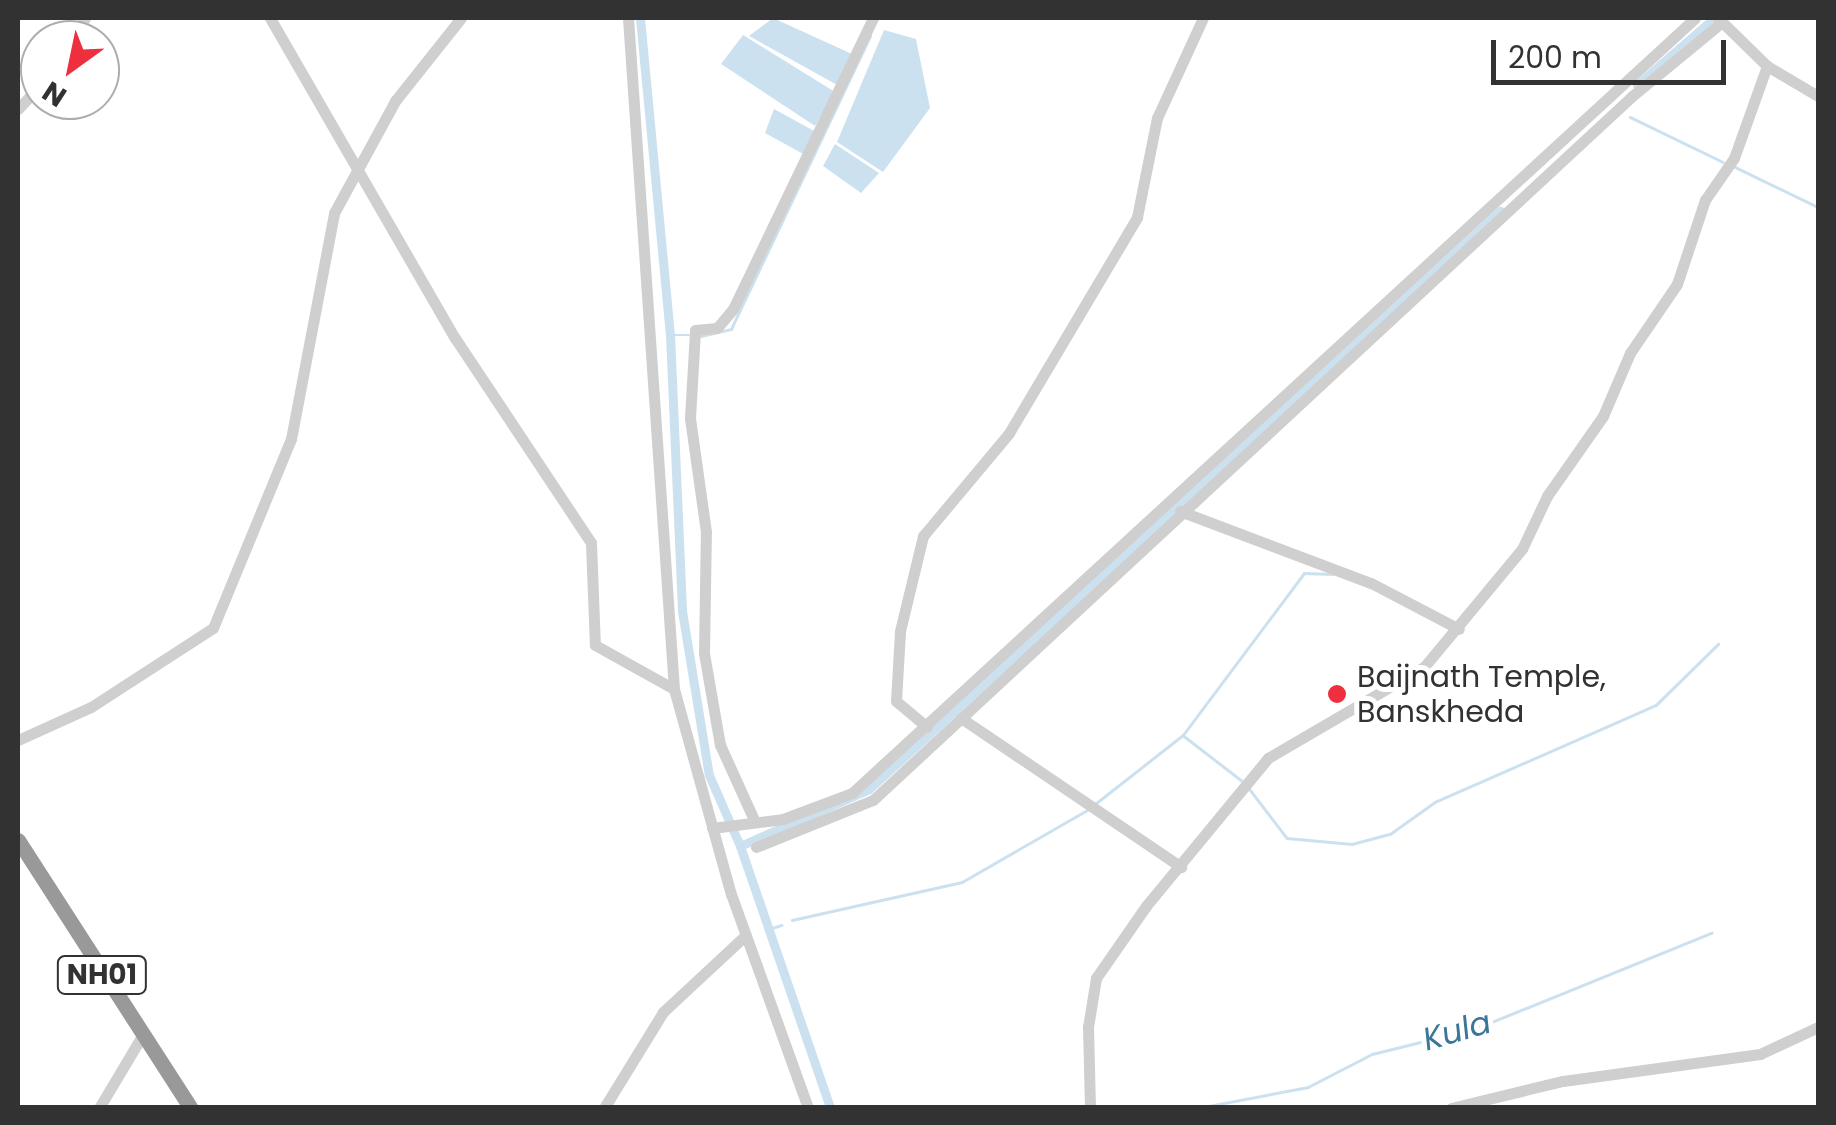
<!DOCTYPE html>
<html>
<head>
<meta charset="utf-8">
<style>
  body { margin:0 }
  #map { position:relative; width:1836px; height:1125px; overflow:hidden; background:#fff; font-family:Poppins,sans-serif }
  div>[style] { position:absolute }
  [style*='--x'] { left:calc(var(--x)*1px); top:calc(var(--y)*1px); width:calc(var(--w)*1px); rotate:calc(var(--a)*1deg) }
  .water>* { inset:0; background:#cce1ef }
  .stream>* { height:2.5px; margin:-1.25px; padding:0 1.25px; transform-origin:1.25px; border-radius:1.25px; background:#cce1ef }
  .canal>* { height:9px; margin:-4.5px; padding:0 4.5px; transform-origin:4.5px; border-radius:4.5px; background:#cce1ef }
  .minor>* { height:11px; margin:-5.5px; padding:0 5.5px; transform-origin:5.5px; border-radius:5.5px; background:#cfcfcf }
  .highway>* { height:15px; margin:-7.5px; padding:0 7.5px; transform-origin:7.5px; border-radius:7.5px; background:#999 }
  .dots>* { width:28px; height:28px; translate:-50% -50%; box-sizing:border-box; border:5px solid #fff; border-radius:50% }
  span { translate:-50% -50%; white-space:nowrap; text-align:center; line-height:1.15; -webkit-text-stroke:10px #fff; paint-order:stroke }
  .shield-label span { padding:2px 8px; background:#fff; border:2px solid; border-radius:8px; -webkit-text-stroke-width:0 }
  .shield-label { font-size:28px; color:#323232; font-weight:700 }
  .poi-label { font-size:30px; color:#323232 }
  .left { translate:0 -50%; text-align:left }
  .water-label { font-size:32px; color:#3a759a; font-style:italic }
  .frame { position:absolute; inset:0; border:20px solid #323232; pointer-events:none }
  .north { position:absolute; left:20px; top:20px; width:100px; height:100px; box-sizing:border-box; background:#fff; border:2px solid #adadad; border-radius:50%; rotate:213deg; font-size:28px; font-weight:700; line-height:40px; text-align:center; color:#323232 }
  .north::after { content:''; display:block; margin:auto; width:35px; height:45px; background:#ee2f3e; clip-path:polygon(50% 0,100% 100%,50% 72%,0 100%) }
  .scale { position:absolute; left:1491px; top:40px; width:235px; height:45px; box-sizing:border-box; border:5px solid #323232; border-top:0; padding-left:12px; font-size:30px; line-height:35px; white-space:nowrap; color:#323232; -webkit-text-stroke:8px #fff; paint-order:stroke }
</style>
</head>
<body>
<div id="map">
  <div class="water">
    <div style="clip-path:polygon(773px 18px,852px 54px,839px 86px,749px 36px)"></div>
    <div style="clip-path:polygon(884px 30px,916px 39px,930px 108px,883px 172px,837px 142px)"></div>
    <div style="clip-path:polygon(743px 35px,835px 92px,815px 126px,721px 64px)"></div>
    <div style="clip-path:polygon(774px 109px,816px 132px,805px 155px,765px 133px)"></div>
    <div style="clip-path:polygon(835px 144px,879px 173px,861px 193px,823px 166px)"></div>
  </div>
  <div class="stream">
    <div style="--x:1630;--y:117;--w:103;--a:25.8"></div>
    <div style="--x:1735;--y:167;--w:92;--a:25.7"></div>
    <div style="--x:670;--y:335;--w:19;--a:0"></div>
    <div style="--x:701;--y:336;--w:31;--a:-13"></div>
    <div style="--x:731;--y:329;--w:324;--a:-64.6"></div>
    <div style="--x:1184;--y:736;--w:72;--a:37.7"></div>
    <div style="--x:1248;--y:787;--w:64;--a:52.6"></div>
    <div style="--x:1287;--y:838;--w:65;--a:5.3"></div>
    <div style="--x:1352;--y:844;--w:39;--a:-15"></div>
    <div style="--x:1390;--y:834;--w:55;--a:-35.4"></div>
    <div style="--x:1435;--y:802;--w:241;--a:-23.7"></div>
    <div style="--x:1656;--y:705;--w:87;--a:-44.5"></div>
    <div style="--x:1095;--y:804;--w:112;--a:-38.1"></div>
    <div style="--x:1183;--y:735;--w:202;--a:-53.2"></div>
    <div style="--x:1304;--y:573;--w:28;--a:2"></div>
    <div style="--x:792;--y:920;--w:174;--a:-12.6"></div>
    <div style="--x:962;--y:882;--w:146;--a:-29.9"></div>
    <div style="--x:769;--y:929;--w:13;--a:-18"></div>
    <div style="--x:1198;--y:1108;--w:112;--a:-10.8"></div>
    <div style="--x:1308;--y:1087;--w:72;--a:-27.3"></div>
    <div style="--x:1372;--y:1054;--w:108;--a:-13.9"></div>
    <div style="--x:1477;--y:1028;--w:253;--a:-22.1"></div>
  </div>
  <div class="canal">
    <div style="--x:640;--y:18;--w:318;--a:84.6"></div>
    <div style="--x:670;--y:335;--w:276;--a:87.5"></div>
    <div style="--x:682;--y:611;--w:166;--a:80.7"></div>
    <div style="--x:709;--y:775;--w:77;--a:66.4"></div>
    <div style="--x:740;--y:846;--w:277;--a:71"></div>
    <div style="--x:1637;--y:85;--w:102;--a:-41"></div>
    <div style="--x:740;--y:846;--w:141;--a:-23.8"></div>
    <div style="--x:869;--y:789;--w:856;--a:-42.49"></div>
  </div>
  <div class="minor">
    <div style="--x:270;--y:18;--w:370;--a:60"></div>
    <div style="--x:455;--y:338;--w:246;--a:56.4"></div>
    <div style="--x:591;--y:543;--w:102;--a:87.8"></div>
    <div style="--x:595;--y:645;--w:90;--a:29.1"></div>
    <div style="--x:628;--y:18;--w:673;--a:86.08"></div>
    <div style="--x:674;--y:689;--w:213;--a:74.5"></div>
    <div style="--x:731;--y:894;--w:227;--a:70.2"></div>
    <div style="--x:1718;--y:18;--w:69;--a:44.4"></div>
    <div style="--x:1767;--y:66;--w:59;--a:30.5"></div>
    <div style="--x:73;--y:40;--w:25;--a:-61"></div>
    <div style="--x:18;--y:109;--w:33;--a:-47"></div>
    <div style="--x:1180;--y:511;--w:204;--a:20.7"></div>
    <div style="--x:1371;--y:583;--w:99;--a:27.6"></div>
    <div style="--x:961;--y:718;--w:266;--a:34.1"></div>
    <div style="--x:927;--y:727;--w:40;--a:-140"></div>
    <div style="--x:896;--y:701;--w:70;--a:-86.7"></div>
    <div style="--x:900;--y:631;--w:98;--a:-76.4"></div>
    <div style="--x:923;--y:536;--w:134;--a:-50.1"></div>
    <div style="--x:1009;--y:433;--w:251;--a:-59.3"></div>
    <div style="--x:1137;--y:217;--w:101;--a:-78.6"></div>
    <div style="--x:1157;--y:118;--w:110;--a:-65.3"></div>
    <div style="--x:18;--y:740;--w:80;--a:-24.3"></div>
    <div style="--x:91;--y:707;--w:145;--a:-32.9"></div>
    <div style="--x:213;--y:628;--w:204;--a:-67.6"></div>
    <div style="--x:291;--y:439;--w:230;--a:-79.2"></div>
    <div style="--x:334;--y:213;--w:128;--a:-61.4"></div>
    <div style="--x:395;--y:101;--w:106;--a:-51.5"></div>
    <div style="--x:755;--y:822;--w:85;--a:-114.4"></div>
    <div style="--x:720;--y:745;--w:93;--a:-99.9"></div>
    <div style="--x:704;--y:653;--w:121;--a:-89.1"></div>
    <div style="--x:706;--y:532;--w:115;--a:-98"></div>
    <div style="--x:690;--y:418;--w:88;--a:-86.7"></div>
    <div style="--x:695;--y:330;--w:22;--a:-5"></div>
    <div style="--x:717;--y:328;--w:25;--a:-50"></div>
    <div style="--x:733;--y:309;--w:323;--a:-64.3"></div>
    <div style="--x:712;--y:828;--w:72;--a:-7.2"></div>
    <div style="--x:783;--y:819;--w:74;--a:-20.6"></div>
    <div style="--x:852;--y:793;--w:1145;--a:-42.59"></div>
    <div style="--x:756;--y:847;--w:126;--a:-21.9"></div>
    <div style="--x:873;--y:800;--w:1034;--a:-42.84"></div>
    <div style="--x:1631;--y:97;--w:118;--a:-39.5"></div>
    <div style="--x:99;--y:1108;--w:84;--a:-59.2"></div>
    <div style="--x:604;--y:1108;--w:113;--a:-58.4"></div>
    <div style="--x:663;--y:1012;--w:113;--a:-42.9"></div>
    <div style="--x:1090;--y:1108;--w:81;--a:-91.4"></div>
    <div style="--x:1088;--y:1027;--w:50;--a:-80.7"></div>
    <div style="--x:1096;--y:978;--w:88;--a:-55.2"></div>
    <div style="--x:1146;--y:906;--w:192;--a:-50.5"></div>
    <div style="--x:1268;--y:758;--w:181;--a:-30.3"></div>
    <div style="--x:1424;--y:667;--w:153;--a:-50.3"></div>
    <div style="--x:1522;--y:549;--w:59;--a:-64.7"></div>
    <div style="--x:1547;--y:496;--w:98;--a:-55"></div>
    <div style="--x:1603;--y:416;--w:69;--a:-66.8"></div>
    <div style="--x:1630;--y:353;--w:83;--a:-55.7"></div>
    <div style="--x:1677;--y:284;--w:89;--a:-71.6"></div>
    <div style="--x:1705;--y:200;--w:51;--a:-55.4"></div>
    <div style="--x:1734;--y:158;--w:98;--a:-70.3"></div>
    <div style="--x:1451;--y:1108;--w:115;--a:-13.6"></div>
    <div style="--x:1563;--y:1081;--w:199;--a:-7.8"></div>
    <div style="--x:1760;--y:1054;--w:64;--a:-25"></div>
  </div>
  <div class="highway">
    <div style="--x:18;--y:840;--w:319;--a:57.2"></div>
  </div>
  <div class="dots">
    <div style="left:1337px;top:694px;background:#ee2f3e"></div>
  </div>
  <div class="shield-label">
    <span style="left:102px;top:975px">NH01</span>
  </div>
  <div class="poi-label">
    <span class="left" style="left:1357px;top:694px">Baijnath Temple,<br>Banskheda</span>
  </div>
  <div class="water-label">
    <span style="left:1457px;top:1031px;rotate:-16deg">Kula</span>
  </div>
  <div class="frame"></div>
  <div class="north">N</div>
  <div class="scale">200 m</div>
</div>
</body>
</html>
